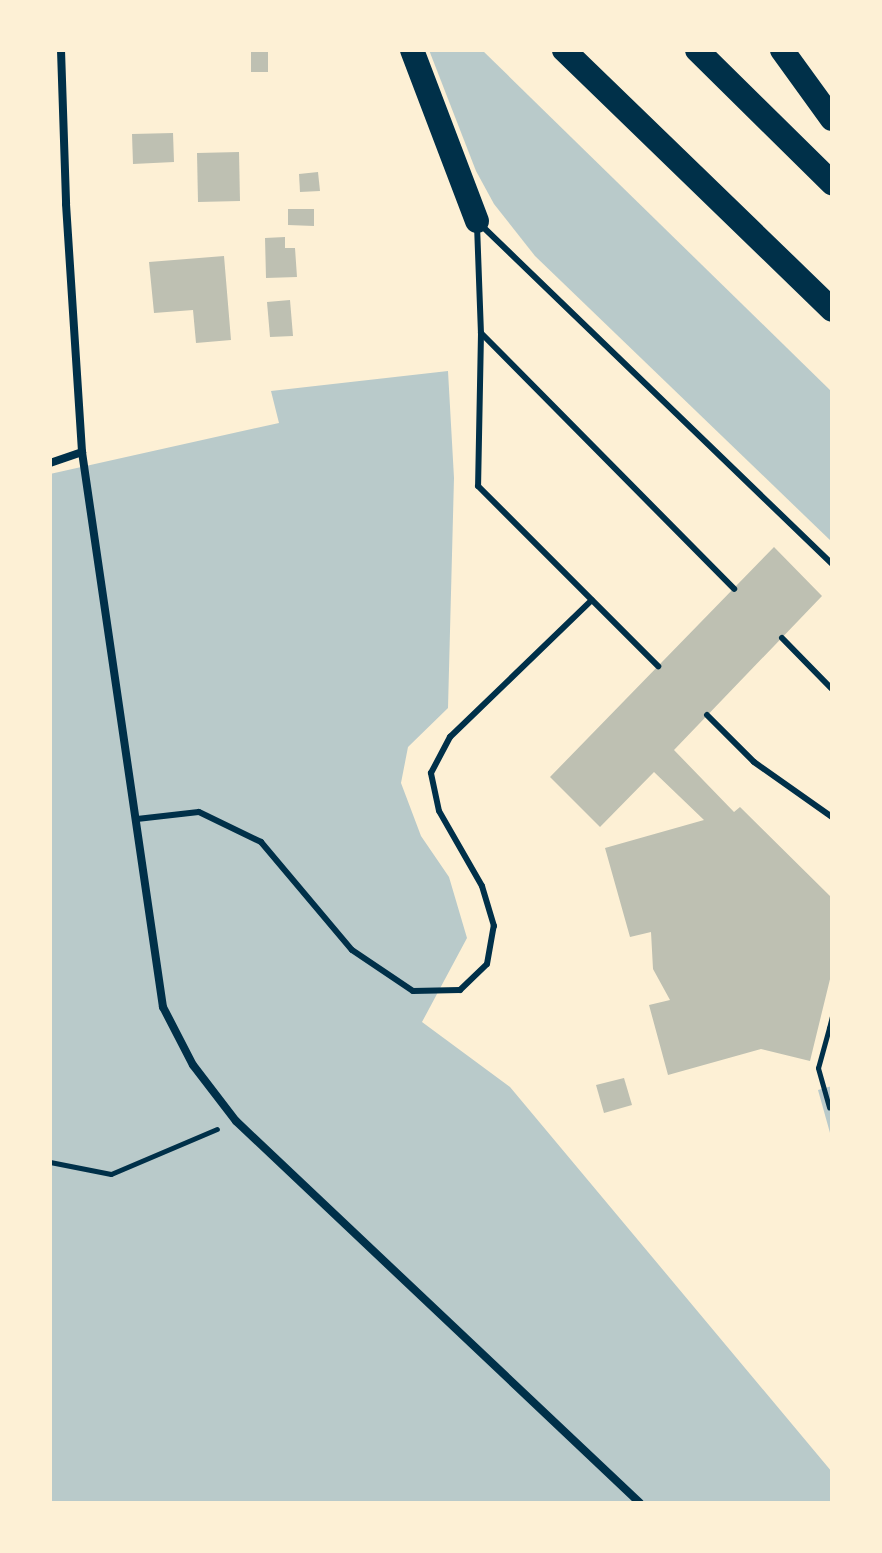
<!DOCTYPE html>
<html>
<head>
<meta charset="utf-8">
<style>
  body { margin:0 }
  #map { position:relative; width:882px; height:1553px; overflow:hidden; background:#fdf0d5; font-family:Georgia,serif }
  div>[style] { position:absolute }
  [style*='--x'] { left:calc(var(--x)*1px); top:calc(var(--y)*1px); width:calc(var(--w)*1px); rotate:calc(var(--a)*1deg) }
  .green>* { inset:0; background:#b9caca }
  .building>* { inset:0; background:#bec0b2 }
  .path>* { height:5px; margin:-2.5px; padding:0 2.5px; transform-origin:2.5px; border-radius:2.5px; background:#003049 }
  .service>* { height:6px; margin:-3px; padding:0 3px; transform-origin:3px; border-radius:3px; background:#003049 }
  .minor>* { height:8px; margin:-4px; padding:0 4px; transform-origin:4px; border-radius:4px; background:#003049 }
  .motorway>* { height:24px; margin:-12px; padding:0 12px; transform-origin:12px; border-radius:12px; background:#003049 }
  span { translate:-50% -50%; white-space:nowrap; text-align:center; line-height:1.15; -webkit-text-stroke:6px #fdf0d5; paint-order:stroke }
  .frame { position:absolute; inset:0; border:52px solid #fdf0d5; pointer-events:none }
</style>
</head>
<body>
<div id="map">
  <div class="green">
    <div style="clip-path:polygon(429px 50px,482px 50px,832px 392px,832px 542px,535px 256px,494px 204px,476px 171px)"></div>
    <div style="clip-path:polygon(448px 371px,454px 478px,448px 708px,408px 747px,401px 783px,421px 836px,449px 877px,467px 938px,422px 1022px,510px 1087px,832px 1472px,832px 1503px,50px 1503px,50px 474px,279px 423px,271px 391px)"></div>
    <div style="clip-path:polygon(832px 1086px,832px 1140px,818px 1090px)"></div>
  </div>
  <div class="building">
    <div style="clip-path:polygon(251px 51px,268px 51px,268px 72px,251px 72px)"></div>
    <div style="clip-path:polygon(173px 133px,174px 162px,133px 164px,132px 134px)"></div>
    <div style="clip-path:polygon(239px 152px,240px 201px,198px 202px,197px 153px)"></div>
    <div style="clip-path:polygon(318px 172px,320px 191px,300px 192px,299px 174px)"></div>
    <div style="clip-path:polygon(288px 209px,314px 209px,314px 226px,288px 225px)"></div>
    <div style="clip-path:polygon(285px 237px,285px 248px,295px 248px,297px 277px,266px 278px,265px 238px)"></div>
    <div style="clip-path:polygon(224px 256px,231px 340px,196px 343px,193px 310px,154px 313px,149px 262px)"></div>
    <div style="clip-path:polygon(290px 300px,293px 336px,270px 337px,267px 302px)"></div>
    <div style="clip-path:polygon(774px 547px,822px 596px,674px 750px,734px 812px,740px 807px,832px 898px,832px 971px,810px 1061px,761px 1049px,668px 1075px,649px 1005px,670px 1000px,653px 969px,651px 932px,630px 937px,605px 848px,704px 820px,654px 772px,600px 827px,550px 777px)"></div>
    <div style="clip-path:polygon(624px 1078px,632px 1105px,604px 1113px,596px 1085px)"></div>
  </div>
  <div class="path">
    <div style="--x:832;--y:1016;--w:12;--a:104"></div>
    <div style="--x:829;--y:1028;--w:4;--a:45"></div>
    <div style="--x:829;--y:1028;--w:41;--a:105.4"></div>
    <div style="--x:818;--y:1068;--w:41;--a:74.2"></div>
    <div style="--x:50;--y:1162;--w:62;--a:11.1"></div>
    <div style="--x:111;--y:1174;--w:115;--a:-23"></div>
  </div>
  <div class="service">
    <div style="--x:480;--y:224;--w:489;--a:44"></div>
    <div style="--x:477;--y:225;--w:108;--a:87.9"></div>
    <div style="--x:481;--y:333;--w:360;--a:45.3"></div>
    <div style="--x:481;--y:333;--w:153;--a:91.1"></div>
    <div style="--x:478;--y:486;--w:255;--a:45"></div>
    <div style="--x:782;--y:638;--w:71;--a:45.6"></div>
    <div style="--x:707;--y:715;--w:66;--a:45"></div>
    <div style="--x:754;--y:762;--w:95;--a:35.2"></div>
    <div style="--x:137;--y:819;--w:62;--a:-6.4"></div>
    <div style="--x:199;--y:812;--w:69;--a:25.8"></div>
    <div style="--x:261;--y:842;--w:141;--a:49.9"></div>
    <div style="--x:352;--y:950;--w:73;--a:33.9"></div>
    <div style="--x:413;--y:991;--w:47;--a:-1.2"></div>
    <div style="--x:460;--y:990;--w:37;--a:-44"></div>
    <div style="--x:487;--y:964;--w:39;--a:-80"></div>
    <div style="--x:494;--y:926;--w:42;--a:-106.7"></div>
    <div style="--x:482;--y:886;--w:86;--a:-119.8"></div>
    <div style="--x:439;--y:811;--w:39;--a:-102"></div>
    <div style="--x:431;--y:773;--w:41;--a:-62.2"></div>
    <div style="--x:450;--y:737;--w:197;--a:-44"></div>
  </div>
  <div class="minor">
    <div style="--x:61;--y:50;--w:154;--a:88.1"></div>
    <div style="--x:66;--y:204;--w:249;--a:86.3"></div>
    <div style="--x:82;--y:452;--w:561;--a:81.7"></div>
    <div style="--x:163;--y:1007;--w:65;--a:62.7"></div>
    <div style="--x:193;--y:1065;--w:71;--a:52.5"></div>
    <div style="--x:236;--y:1121;--w:556;--a:43.4"></div>
    <div style="--x:50;--y:463;--w:34;--a:-19"></div>
  </div>
  <div class="motorway">
    <div style="--x:412;--y:50;--w:183;--a:69.2"></div>
    <div style="--x:564;--y:50;--w:373;--a:44.1"></div>
    <div style="--x:697;--y:50;--w:190;--a:44.6"></div>
    <div style="--x:782;--y:50;--w:85;--a:54.1"></div>
  </div>
  <div class="frame"></div>
</div>
</body>
</html>
